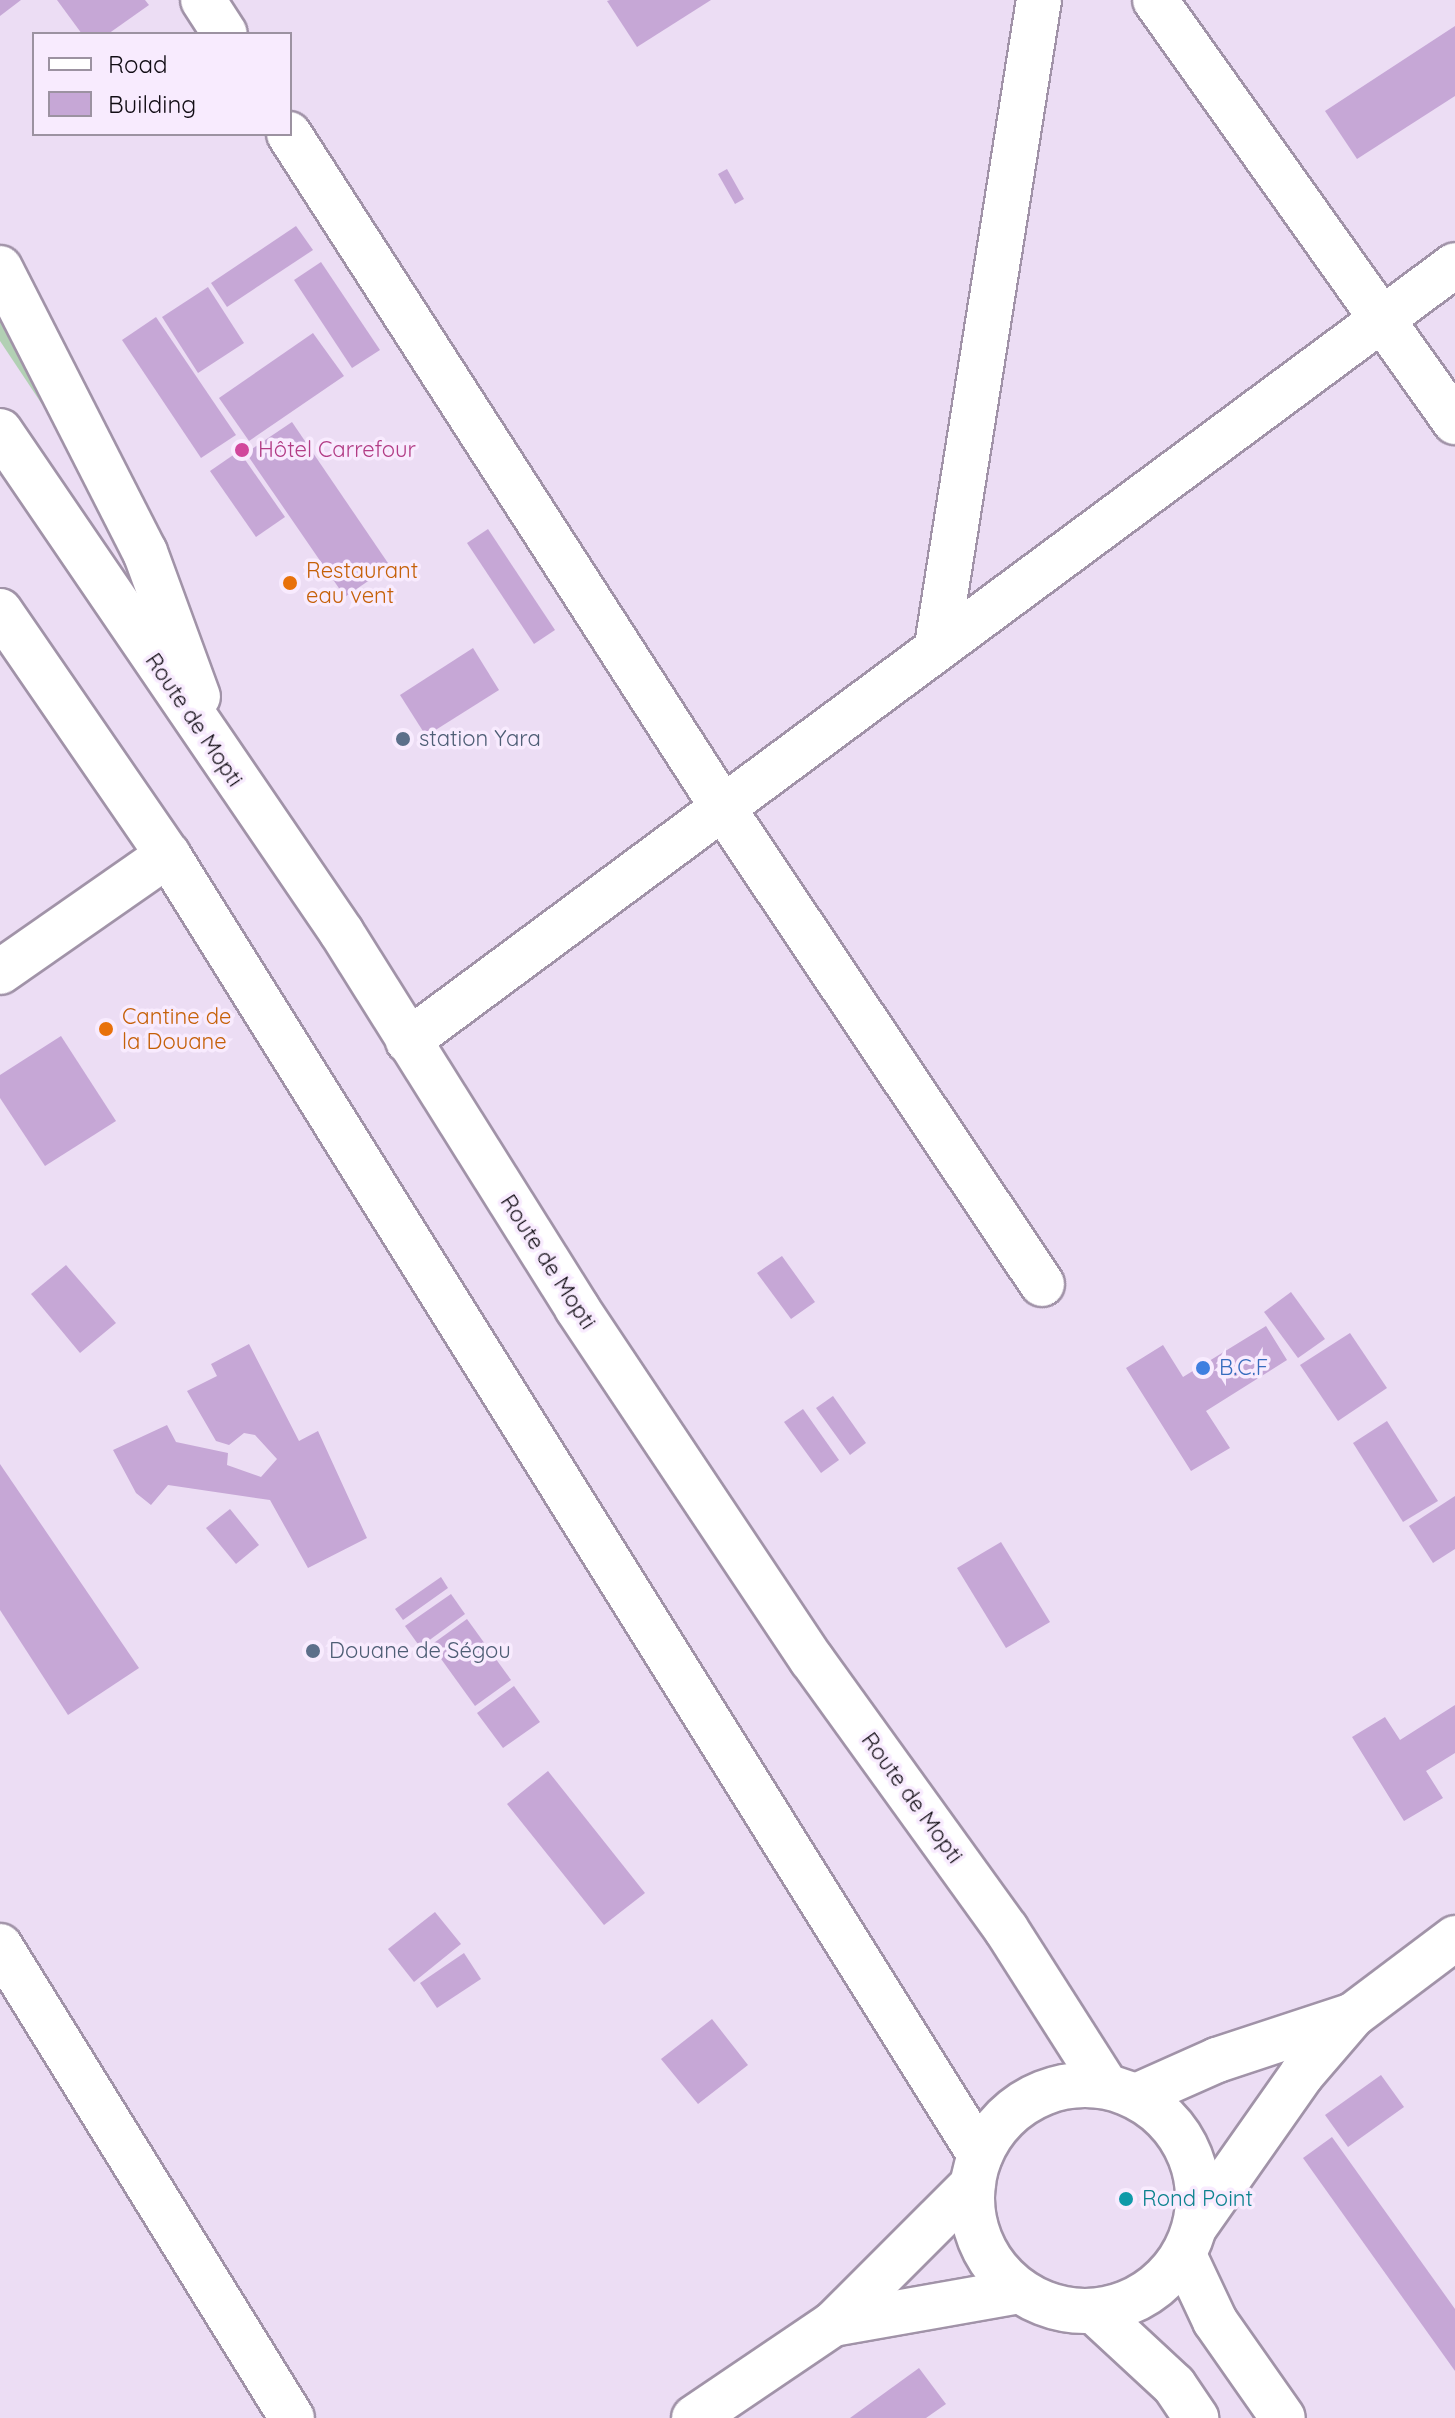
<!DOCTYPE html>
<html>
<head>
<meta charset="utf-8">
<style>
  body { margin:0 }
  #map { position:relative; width:1455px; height:2418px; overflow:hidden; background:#ecddf4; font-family:Quicksand,sans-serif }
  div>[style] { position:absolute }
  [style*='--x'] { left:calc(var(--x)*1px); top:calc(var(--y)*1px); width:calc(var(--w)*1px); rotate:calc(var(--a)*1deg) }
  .green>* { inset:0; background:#b2d0b4 }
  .building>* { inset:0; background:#c6a7d6 }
  .roads { filter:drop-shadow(2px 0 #a193a8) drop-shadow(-2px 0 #a193a8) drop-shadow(0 2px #a193a8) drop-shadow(0 -2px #a193a8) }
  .minor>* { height:44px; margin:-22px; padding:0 22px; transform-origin:22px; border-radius:22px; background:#fff }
  .highway>* { height:44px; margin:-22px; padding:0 22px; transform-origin:22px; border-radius:22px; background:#fff }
  .highway>.ring { margin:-22px; padding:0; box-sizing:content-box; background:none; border:44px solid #fff; border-radius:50% }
  .dots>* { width:22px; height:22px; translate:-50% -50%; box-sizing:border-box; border:4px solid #f8ebfe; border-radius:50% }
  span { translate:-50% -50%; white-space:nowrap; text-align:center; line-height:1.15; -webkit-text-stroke:7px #f8ebfe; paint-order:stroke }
  .hotel-label { font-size:22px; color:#b23c85 }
  .left { translate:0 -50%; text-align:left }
  .food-label { font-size:22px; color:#c56008 }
  .street-label { font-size:22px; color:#120d15 }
  .service-label { font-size:22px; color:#4e5e75 }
  .shop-label { font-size:22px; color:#366cbe }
  .culture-label { font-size:22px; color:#0d838f }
  .legend { position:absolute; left:32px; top:32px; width:260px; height:104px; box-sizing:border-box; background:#f8ebfe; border:2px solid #9c92a1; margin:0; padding:10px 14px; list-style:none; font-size:24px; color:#120d15 }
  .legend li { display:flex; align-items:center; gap:16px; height:40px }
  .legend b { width:40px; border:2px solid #9c92a1 }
</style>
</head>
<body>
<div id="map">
  <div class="green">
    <div style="clip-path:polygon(0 282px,107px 502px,0 341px)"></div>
  </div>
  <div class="building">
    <div style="clip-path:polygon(0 0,21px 0,0 16px)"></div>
    <div style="clip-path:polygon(57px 0,145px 0,149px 5px,108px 34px,82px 34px)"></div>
    <div style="clip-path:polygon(711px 0,637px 47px,607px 1px,610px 0)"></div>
    <div style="clip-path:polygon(1455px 26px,1455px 96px,1357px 159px,1325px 111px)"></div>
    <div style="clip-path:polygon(727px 169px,744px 199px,735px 204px,718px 174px)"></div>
    <div style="clip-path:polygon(296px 226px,313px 250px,227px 307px,211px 283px)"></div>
    <div style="clip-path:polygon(321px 262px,380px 350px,352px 368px,294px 280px)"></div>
    <div style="clip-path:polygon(208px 287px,244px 343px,198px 373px,162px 317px)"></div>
    <div style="clip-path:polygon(156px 317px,236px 435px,201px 458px,122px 340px)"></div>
    <div style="clip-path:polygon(313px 333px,344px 376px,249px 441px,219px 398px)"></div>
    <div style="clip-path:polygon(292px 422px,390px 566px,345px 597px,246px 453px)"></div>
    <div style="clip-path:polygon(239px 451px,285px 517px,256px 537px,210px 471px)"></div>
    <div style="clip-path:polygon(488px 529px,555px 630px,534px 644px,467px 543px)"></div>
    <div style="clip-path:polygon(473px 648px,499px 690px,426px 736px,400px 695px)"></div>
    <div style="clip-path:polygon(61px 1036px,116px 1121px,45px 1166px,0 1098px,0 1075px)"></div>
    <div style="clip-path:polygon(782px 1256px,815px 1302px,791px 1319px,757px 1273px)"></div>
    <div style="clip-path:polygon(66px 1265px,116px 1323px,80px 1353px,31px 1294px)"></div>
    <div style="clip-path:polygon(1291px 1292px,1325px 1339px,1298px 1358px,1264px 1312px)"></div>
    <div style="clip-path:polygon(1266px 1326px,1287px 1360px,1206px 1411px,1230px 1448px,1191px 1471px,1126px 1368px,1163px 1345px,1183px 1377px)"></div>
    <div style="clip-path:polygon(1350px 1333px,1387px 1388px,1338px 1421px,1300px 1365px)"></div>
    <div style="clip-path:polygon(249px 1344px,299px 1441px,318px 1431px,367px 1538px,308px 1568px,270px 1500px,168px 1485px,151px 1505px,136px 1493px,113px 1450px,167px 1425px,176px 1442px,228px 1453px,227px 1465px,261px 1477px,277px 1459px,255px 1435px,244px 1433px,229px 1445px,216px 1441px,187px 1391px,217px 1376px,211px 1364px)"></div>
    <div style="clip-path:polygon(833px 1396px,866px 1443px,850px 1455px,816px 1408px)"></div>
    <div style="clip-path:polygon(803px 1409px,839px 1460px,821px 1473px,784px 1422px)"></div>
    <div style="clip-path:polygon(1387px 1421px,1438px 1501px,1403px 1522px,1353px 1443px)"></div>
    <div style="clip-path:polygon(0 1464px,139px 1668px,68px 1715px,0 1610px)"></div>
    <div style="clip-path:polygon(1455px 1496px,1455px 1549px,1433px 1563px,1409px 1526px)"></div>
    <div style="clip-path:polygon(230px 1509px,259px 1545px,236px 1564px,206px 1528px)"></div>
    <div style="clip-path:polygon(1001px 1542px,1050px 1622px,1006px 1648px,957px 1568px)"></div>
    <div style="clip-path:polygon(441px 1577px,448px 1588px,403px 1620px,395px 1609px)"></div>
    <div style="clip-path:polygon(451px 1594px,465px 1614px,420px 1647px,405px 1626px)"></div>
    <div style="clip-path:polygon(467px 1619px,511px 1680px,475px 1706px,431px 1645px)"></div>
    <div style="clip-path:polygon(514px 1686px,540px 1722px,503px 1748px,477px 1713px)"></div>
    <div style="clip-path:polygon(1455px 1705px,1455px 1753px,1426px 1771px,1443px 1798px,1404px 1821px,1352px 1737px,1385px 1717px,1400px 1740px)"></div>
    <div style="clip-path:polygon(548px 1771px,645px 1893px,604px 1925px,507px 1804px)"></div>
    <div style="clip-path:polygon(435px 1912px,461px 1944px,414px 1982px,388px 1949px)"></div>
    <div style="clip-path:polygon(464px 1953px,481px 1979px,437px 2008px,420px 1983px)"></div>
    <div style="clip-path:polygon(712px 2019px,748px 2065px,698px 2104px,661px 2059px)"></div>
    <div style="clip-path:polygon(1381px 2075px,1404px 2107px,1348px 2147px,1325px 2115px)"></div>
    <div style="clip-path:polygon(1332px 2137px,1455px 2309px,1455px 2371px,1303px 2158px)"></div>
    <div style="clip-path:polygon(919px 2368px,946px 2404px,926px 2418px,850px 2418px)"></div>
  </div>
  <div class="roads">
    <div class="minor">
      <div style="--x:203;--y:0;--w:40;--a:57.1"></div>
      <div style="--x:1155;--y:0;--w:518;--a:54.59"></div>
      <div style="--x:289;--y:134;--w:802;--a:57.22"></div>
      <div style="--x:723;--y:808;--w:573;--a:56.17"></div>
      <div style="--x:937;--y:646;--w:654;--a:-81.03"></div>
      <div style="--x:0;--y:972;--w:205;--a:-34.9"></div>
      <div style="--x:408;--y:1041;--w:1303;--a:-36.54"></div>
      <div style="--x:0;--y:1946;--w:555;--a:58.26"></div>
      <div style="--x:1136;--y:2096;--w:89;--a:-24"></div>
      <div style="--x:1217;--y:2060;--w:140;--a:-18.3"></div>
      <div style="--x:1196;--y:2225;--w:184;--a:-54.9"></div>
      <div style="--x:1302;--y:2074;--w:78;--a:-49.2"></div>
      <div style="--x:1353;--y:2015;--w:128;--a:-37"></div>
      <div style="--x:833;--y:2324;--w:190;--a:-10"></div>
      <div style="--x:694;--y:2418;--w:168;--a:-34.1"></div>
      <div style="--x:833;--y:2324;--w:198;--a:-45"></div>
    </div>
    <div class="highway">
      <div style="--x:0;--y:268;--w:319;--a:63"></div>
      <div style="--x:145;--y:552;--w:154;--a:69.9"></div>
      <div style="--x:0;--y:431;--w:607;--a:55.73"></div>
      <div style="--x:342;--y:933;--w:443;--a:57.9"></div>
      <div style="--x:577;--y:1308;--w:423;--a:56.3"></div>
      <div style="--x:812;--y:1660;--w:332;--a:54.2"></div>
      <div style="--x:1006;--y:1929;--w:186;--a:57.5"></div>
      <div style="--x:0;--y:611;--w:296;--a:55.5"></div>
      <div style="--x:168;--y:855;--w:1533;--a:58.01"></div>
      <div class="ring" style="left:972px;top:2085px;width:182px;height:182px"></div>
      <div style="--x:1184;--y:2255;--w:73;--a:64.8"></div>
      <div style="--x:1215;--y:2321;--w:118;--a:55"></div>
      <div style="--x:1094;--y:2311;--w:109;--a:42.8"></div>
      <div style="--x:1174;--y:2385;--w:40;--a:56"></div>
    </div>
  </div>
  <div class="dots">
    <div style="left:242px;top:450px;background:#d1479c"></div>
    <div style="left:290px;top:583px;background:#e8710a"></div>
    <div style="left:403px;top:739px;background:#5c6f8a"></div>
    <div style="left:106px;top:1029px;background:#e8710a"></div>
    <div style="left:1203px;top:1368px;background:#3f7fe0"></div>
    <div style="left:313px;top:1651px;background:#5c6f8a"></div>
    <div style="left:1126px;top:2199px;background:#0f9aa8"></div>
  </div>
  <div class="hotel-label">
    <span class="left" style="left:258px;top:450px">Hôtel Carrefour</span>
  </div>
  <div class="food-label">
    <span class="left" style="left:306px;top:583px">Restaurant<br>eau vent</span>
    <span class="left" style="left:122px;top:1029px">Cantine de<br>la Douane</span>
  </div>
  <div class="street-label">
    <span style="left:194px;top:720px;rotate:56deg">Route de Mopti</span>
    <span style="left:548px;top:1262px;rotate:57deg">Route de Mopti</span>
    <span style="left:912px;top:1798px;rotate:54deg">Route de Mopti</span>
  </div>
  <div class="service-label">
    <span class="left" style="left:419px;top:739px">station Yara</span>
    <span class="left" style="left:329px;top:1651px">Douane de Ségou</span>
  </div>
  <div class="shop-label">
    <span class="left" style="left:1219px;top:1368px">B.C.F</span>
  </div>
  <div class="culture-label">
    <span class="left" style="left:1142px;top:2199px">Rond Point</span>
  </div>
  <ul class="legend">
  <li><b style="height:10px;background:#fff"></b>Road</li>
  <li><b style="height:22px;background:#c6a7d6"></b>Building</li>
  </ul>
</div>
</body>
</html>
